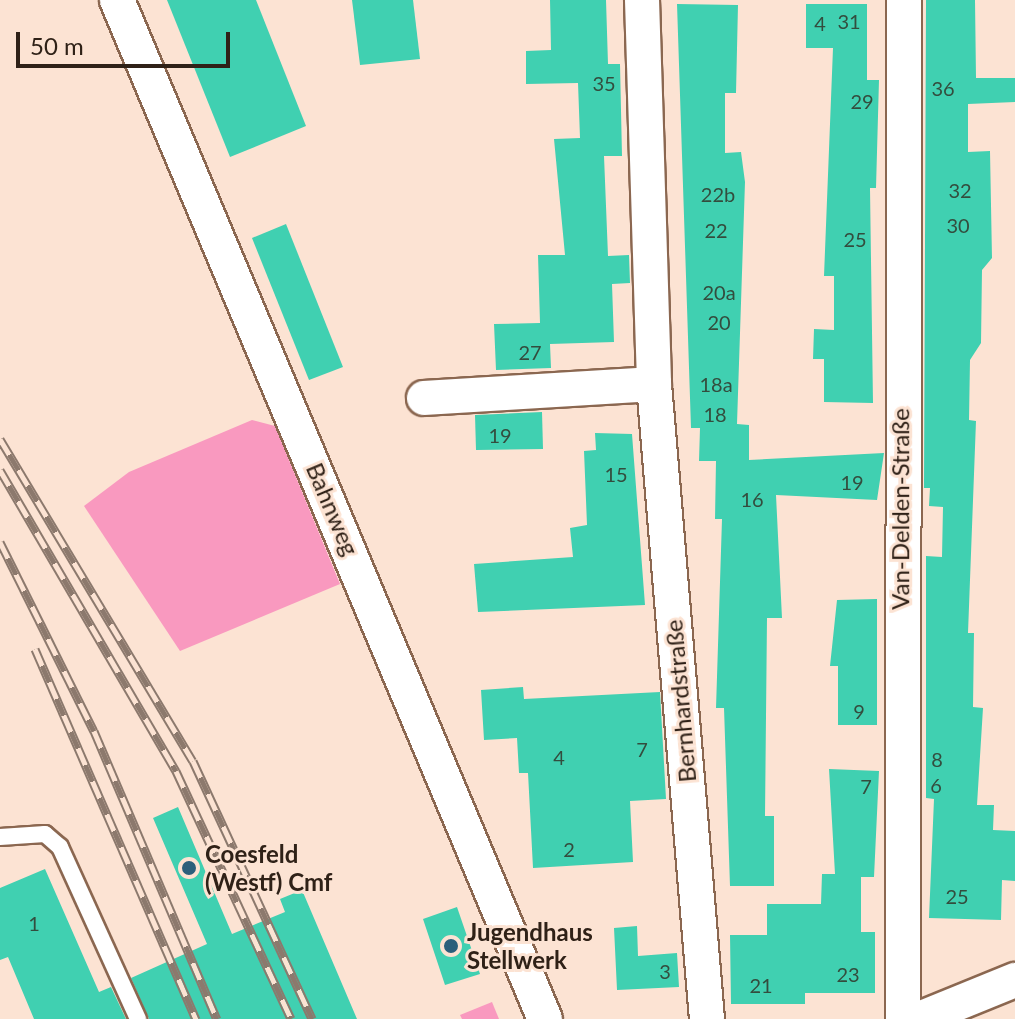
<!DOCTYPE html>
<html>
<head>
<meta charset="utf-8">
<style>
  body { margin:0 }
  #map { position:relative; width:1015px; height:1019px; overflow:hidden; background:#fce3d3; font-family:Lato,sans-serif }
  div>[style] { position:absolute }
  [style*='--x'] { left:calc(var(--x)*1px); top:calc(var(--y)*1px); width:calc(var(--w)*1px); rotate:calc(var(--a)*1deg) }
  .green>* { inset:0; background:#f999bf }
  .building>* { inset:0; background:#40d0b1 }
  .roads { filter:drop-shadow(2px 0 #8b6750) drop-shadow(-2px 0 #8b6750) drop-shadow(0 2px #8b6750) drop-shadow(0 -2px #8b6750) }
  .lane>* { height:16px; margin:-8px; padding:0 8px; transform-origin:8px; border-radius:8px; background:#fff }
  .street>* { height:34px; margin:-17px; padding:0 17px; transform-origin:17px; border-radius:17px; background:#fff }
  .rail>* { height:9px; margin-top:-4.5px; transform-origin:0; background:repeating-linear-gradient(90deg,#fce3d3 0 18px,#8c796d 0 36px); box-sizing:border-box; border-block:2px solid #8c796d }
  .dots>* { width:22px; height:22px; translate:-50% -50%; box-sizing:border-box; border:4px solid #fce3d3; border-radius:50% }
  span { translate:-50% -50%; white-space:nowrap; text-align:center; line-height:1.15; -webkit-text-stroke:6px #fce3d3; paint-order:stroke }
  .number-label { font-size:20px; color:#334d3e }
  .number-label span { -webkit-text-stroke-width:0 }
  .street-label { font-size:24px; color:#2f2117 }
  .poi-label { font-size:24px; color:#2f2117; font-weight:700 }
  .left { translate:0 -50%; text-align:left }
  .scale { position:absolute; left:16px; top:32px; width:214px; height:36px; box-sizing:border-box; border:4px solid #2f2117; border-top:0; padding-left:10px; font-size:24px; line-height:28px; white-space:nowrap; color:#2f2117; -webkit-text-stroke:6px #fce3d3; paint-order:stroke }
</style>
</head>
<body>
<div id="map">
  <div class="green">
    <div style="clip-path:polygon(252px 420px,275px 426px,340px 584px,180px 651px,84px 506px,129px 472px)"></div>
    <div style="clip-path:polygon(492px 1002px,499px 1019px,462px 1019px,460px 1015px)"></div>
  </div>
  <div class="building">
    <div style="clip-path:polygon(167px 0,256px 0,306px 126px,230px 157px)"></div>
    <div style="clip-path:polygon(352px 0,413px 0,420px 59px,360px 65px)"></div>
    <div style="clip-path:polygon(550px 0,606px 0,608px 64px,620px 64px,622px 156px,604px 156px,608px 256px,629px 255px,630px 283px,612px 284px,614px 342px,550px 344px,551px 368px,496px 370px,494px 324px,540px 323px,538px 255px,565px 255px,554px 139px,580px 138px,578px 83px,526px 84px,526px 51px,551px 50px)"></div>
    <div style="clip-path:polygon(926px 0,975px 0,976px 78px,1015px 78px,1015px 102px,968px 104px,968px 152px,990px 151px,992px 258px,982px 270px,981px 343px,970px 360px,969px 420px,976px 421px,968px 633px,974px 633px,973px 707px,983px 708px,977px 805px,994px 805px,993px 830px,1015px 831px,1015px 881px,1002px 880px,1001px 920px,929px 918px,934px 799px,926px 798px,926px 556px,942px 557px,943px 507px,929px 506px,930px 488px,924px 488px)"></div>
    <div style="clip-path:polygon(677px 4px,738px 5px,736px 93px,725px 93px,725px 153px,741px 152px,745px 182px,737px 424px,749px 425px,749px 460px,884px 453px,877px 500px,776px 495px,782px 618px,767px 618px,765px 816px,774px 816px,774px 886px,730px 886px,724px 708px,716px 708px,722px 519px,715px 519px,716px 461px,699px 461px,700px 428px,691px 428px)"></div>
    <div style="clip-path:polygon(806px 4px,867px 4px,867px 80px,879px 80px,876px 188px,870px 188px,873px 403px,824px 402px,824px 359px,813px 359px,814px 329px,834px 330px,834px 276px,824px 276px,833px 48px,806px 48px)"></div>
    <div style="clip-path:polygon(286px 224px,343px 367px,309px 380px,252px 238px)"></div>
    <div style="clip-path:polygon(542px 412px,543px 449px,476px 450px,475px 415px)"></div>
    <div style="clip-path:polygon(595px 433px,632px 434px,645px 605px,478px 612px,474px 564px,573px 557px,570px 528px,587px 525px,584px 451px,596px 450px)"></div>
    <div style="clip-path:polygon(877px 599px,877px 725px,838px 725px,838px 666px,830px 666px,837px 600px)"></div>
    <div style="clip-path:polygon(523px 687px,524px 699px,660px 692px,666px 799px,630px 801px,633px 862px,533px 868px,528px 773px,519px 773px,517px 738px,484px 740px,481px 690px)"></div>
    <div style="clip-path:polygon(829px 769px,879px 771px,874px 877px,861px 877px,861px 932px,875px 932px,875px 993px,805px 993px,805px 1004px,731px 1004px,730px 935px,767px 935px,767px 904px,821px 904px,822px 874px,835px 874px)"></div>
    <div style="clip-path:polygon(178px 807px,232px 934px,285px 912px,280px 899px,302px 890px,357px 1019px,149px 1019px,131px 978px,207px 944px,153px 818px)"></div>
    <div style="clip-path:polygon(45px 869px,99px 992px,111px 987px,126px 1019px,34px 1019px,8px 957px,0 960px,0 888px)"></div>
    <div style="clip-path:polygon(457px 907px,480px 974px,445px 985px,423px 919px)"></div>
    <div style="clip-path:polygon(637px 926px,638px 956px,677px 953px,679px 987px,617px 990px,614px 928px)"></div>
  </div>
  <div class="roads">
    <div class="lane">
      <div style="--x:0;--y:837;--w:45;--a:-3.8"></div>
      <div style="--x:45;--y:834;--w:20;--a:41"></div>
      <div style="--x:60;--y:847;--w:189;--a:65.6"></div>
    </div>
    <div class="street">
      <div style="--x:117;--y:0;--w:1105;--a:67.22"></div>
      <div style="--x:642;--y:0;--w:384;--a:88.2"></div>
      <div style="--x:654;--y:384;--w:637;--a:85.23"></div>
      <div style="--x:424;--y:398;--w:230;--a:-3.5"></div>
      <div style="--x:903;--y:1019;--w:1019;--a:-89.94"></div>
      <div style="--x:919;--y:1019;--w:104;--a:-22.1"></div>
    </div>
  </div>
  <div class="rail">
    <div style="--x:0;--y:439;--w:375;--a:59.1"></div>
    <div style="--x:193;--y:761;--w:284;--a:65.2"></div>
    <div style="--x:0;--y:470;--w:349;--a:59.7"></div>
    <div style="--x:176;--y:771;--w:273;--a:65.1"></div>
    <div style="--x:0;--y:542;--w:211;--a:63.6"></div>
    <div style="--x:94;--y:731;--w:313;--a:66.9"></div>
    <div style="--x:35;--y:649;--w:404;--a:66.5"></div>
  </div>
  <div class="dots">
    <div style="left:189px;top:868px;background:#2b5f7b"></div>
    <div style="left:451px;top:946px;background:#2b5f7b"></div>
  </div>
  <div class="number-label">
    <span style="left:849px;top:21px">31</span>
    <span style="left:820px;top:23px">4</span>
    <span style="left:604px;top:83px">35</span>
    <span style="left:943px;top:88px">36</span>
    <span style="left:862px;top:101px">29</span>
    <span style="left:960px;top:190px">32</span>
    <span style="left:718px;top:194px">22b</span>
    <span style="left:958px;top:225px">30</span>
    <span style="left:716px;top:230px">22</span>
    <span style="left:855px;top:239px">25</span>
    <span style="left:719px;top:292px">20a</span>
    <span style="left:719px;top:322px">20</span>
    <span style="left:530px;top:352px">27</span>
    <span style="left:716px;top:384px">18a</span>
    <span style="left:715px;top:414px">18</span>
    <span style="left:500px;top:435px">19</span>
    <span style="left:616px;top:474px">15</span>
    <span style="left:852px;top:482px">19</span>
    <span style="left:752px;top:499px">16</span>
    <span style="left:859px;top:711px">9</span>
    <span style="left:642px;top:749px">7</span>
    <span style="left:559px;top:757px">4</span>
    <span style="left:937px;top:759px">8</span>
    <span style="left:936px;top:785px">6</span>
    <span style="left:866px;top:786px">7</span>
    <span style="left:569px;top:849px">2</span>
    <span style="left:957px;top:896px">25</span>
    <span style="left:34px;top:923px">1</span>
    <span style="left:665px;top:971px">3</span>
    <span style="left:848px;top:974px">23</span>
    <span style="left:761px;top:985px">21</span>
  </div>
  <div class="street-label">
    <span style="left:333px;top:509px;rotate:67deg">Bahnweg</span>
    <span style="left:900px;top:509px;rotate:-90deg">Van-Delden-Straße</span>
    <span style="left:680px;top:701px;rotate:-95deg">Bernhardstraße</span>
  </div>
  <div class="poi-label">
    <span class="left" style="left:205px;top:868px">Coesfeld<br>(Westf) Cmf</span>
    <span class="left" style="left:467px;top:946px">Jugendhaus<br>Stellwerk</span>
  </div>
  <div class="scale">50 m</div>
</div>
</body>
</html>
